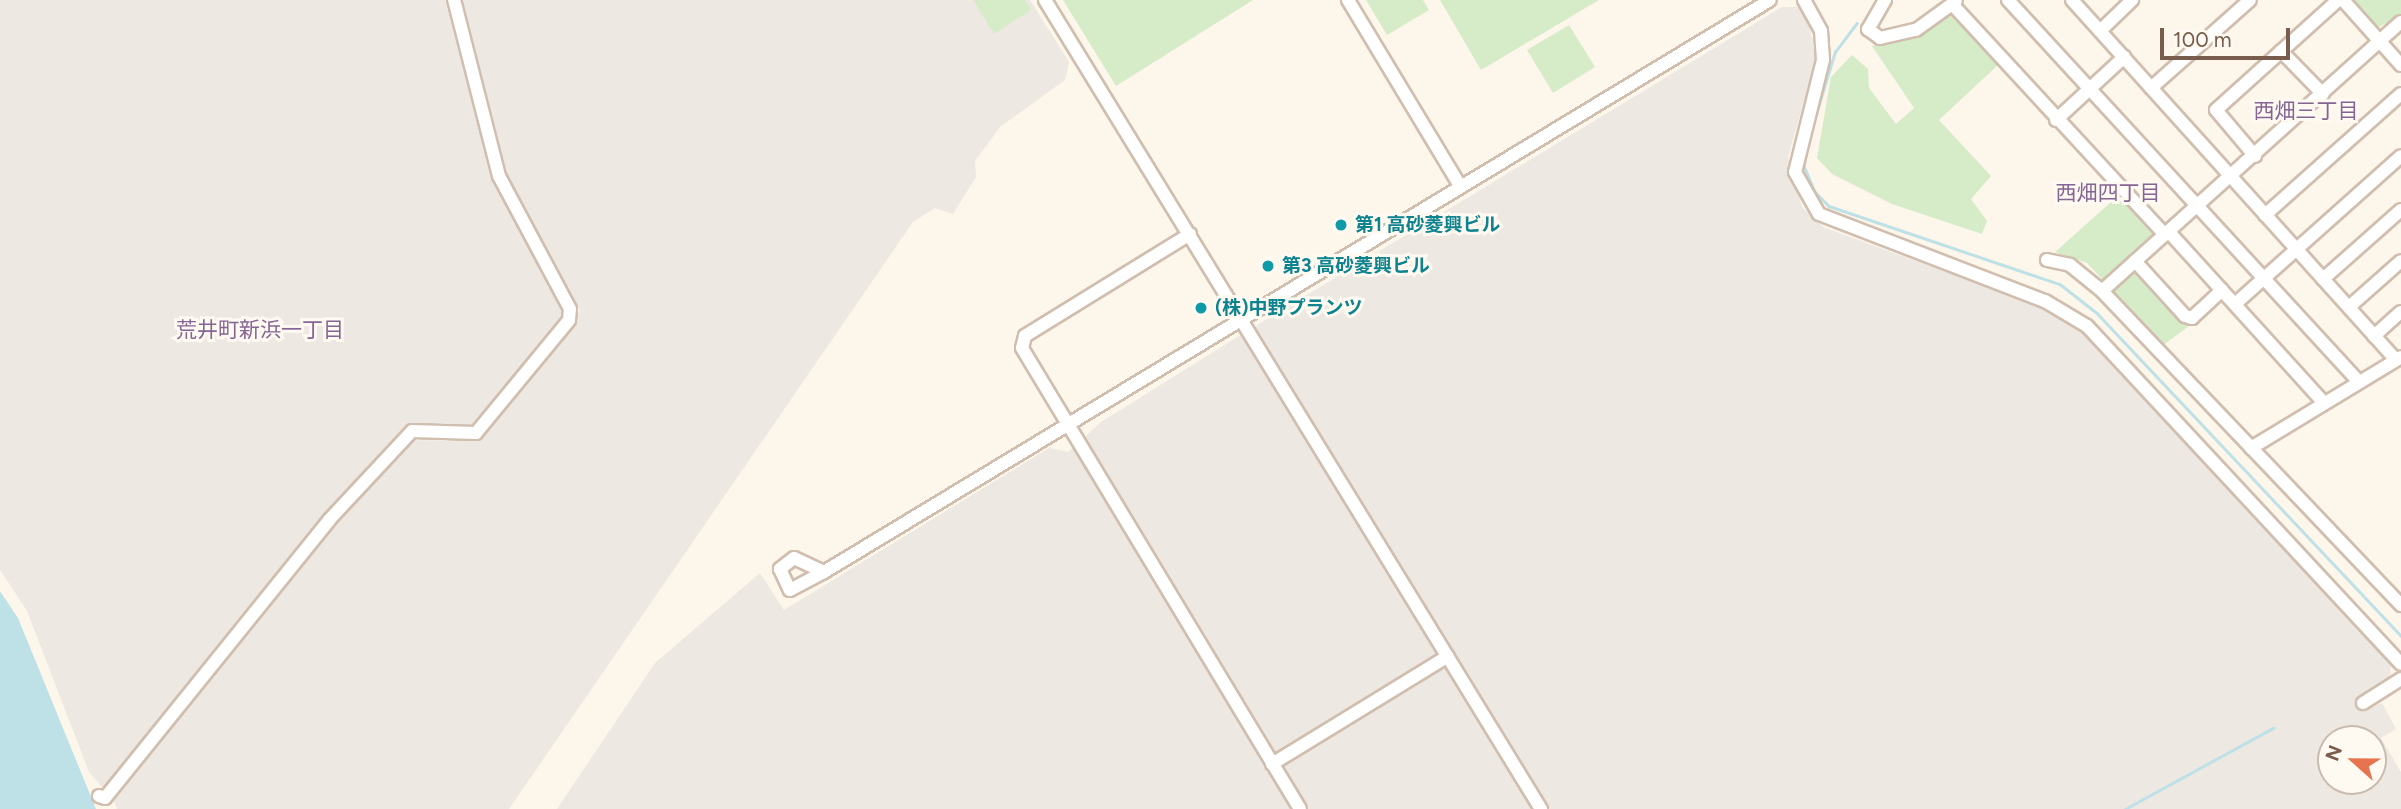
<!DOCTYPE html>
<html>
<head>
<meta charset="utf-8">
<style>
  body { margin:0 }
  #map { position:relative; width:2401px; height:809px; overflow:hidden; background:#fdf6ea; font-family:Figtree,"Noto Sans JP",sans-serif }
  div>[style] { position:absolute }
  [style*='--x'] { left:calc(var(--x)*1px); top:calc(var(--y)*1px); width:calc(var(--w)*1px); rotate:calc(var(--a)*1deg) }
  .industrial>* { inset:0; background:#eee8e3 }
  .green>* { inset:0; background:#d6ebc7 }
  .water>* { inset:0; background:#bee1e7 }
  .stream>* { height:2.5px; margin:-1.25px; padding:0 1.25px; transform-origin:1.25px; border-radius:1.25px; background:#bee1e7 }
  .roads { filter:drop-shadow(2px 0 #d0beaf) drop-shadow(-2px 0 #d0beaf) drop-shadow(0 2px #d0beaf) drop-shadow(0 -2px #d0beaf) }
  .minor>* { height:12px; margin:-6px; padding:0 6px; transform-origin:6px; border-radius:6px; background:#fff }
  .dots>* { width:19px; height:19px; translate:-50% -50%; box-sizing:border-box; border:4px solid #fffaf1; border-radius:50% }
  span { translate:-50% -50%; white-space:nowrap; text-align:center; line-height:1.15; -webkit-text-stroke:6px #fffaf1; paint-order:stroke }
  .culture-label { font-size:19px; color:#0d838f; font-weight:700 }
  .left { translate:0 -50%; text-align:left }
  .neighbourhood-label { font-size:21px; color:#856594 }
  .north { position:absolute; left:2317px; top:725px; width:70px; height:70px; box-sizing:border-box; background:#fffaf1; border:2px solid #c9bbaf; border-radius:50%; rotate:291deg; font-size:19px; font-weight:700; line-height:28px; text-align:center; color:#795d4c }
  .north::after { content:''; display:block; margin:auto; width:24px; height:32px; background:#e7734f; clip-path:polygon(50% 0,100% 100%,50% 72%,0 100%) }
  .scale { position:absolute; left:2160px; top:28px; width:130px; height:32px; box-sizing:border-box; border:4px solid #795d4c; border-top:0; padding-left:9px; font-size:21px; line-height:24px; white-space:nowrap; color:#795d4c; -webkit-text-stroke:5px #fffaf1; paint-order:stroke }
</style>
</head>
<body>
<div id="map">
  <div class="industrial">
    <div style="clip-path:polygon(0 0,445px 0,492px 172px,564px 313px,480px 420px,466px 429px,414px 427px,106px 792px,89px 772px,27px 611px,0 570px)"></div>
    <div style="clip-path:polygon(458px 0,1030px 0,1069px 62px,1065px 80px,1000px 127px,975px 161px,976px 177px,953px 214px,935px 208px,913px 222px,509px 809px,117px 809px,112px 797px,204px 680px,408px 440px,475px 441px,580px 311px,505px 174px)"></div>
    <div style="clip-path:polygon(evenodd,1782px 7px,1798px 7px,1807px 19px,1817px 56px,1788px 157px,1802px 207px,1823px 227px,2047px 309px,2099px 345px,2392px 660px,2389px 680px,2361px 696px,2369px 709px,2382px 703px,2396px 729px,2381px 738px,2401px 772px,2401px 809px,557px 809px,655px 663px,760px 573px,784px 610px,1049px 448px,1068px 452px,1101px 422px,1226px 344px,1782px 7px,2331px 739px,2373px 739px,2373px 781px,2331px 781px,2331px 739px)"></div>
  </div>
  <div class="green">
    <div style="clip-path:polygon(973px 0,1025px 0,1031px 10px,994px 34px)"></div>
    <div style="clip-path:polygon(1063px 0,1253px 0,1116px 86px)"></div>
    <div style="clip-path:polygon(1366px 0,1423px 0,1429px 10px,1387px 35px)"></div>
    <div style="clip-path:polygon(1440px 0,1599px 0,1481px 70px)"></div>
    <div style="clip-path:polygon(2352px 0,2401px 0,2401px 15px,2377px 28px)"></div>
    <div style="clip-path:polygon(1953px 11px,2000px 63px,1939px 120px,1991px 176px,1971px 199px,1987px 221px,1982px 234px,1892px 204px,1832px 174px,1817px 158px,1831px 77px,1852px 55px,1868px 69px,1869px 88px,1896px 124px,1914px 108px,1872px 46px,1914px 37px)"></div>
    <div style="clip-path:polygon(1569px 25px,1595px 67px,1553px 93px,1527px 50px)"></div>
    <div style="clip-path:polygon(2120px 194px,2154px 233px,2104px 281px,2087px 263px,2055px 252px)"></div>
    <div style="clip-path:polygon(2135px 270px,2189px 326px,2162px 346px,2110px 293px)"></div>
  </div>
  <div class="water">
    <div style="clip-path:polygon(0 591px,18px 618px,96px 809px,0 809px)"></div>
  </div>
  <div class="stream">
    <div style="--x:1816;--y:114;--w:65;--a:-73"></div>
    <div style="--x:1835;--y:52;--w:36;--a:-53"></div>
    <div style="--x:1808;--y:144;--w:22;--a:100"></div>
    <div style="--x:1804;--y:166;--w:28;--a:67"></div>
    <div style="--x:1815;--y:192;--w:20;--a:45"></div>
    <div style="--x:1829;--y:206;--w:244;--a:18.7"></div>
    <div style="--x:2060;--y:284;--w:47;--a:38.1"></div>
    <div style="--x:2097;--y:313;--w:444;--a:46.7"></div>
    <div style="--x:2125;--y:809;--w:169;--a:-28.7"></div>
  </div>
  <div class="roads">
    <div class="minor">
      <div style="--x:1045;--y:0;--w:949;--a:58.49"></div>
      <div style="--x:1348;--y:0;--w:217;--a:58.9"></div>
      <div style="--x:1804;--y:0;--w:35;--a:61"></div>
      <div style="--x:1821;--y:31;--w:29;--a:86"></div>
      <div style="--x:1823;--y:60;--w:115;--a:104"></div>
      <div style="--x:1795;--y:172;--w:48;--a:60.3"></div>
      <div style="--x:1819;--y:214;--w:242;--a:21.1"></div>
      <div style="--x:2045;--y:301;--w:49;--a:30.8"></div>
      <div style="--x:2087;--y:326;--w:461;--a:47.1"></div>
      <div style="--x:1885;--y:0;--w:34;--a:120"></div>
      <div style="--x:1868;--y:29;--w:15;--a:37"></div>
      <div style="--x:1880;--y:38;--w:37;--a:-13"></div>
      <div style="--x:1916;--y:30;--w:49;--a:-35.9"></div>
      <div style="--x:2008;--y:0;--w:519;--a:47.42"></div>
      <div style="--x:2072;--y:0;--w:484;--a:48"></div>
      <div style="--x:2343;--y:0;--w:87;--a:48.3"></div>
      <div style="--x:1952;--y:4;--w:314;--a:47.3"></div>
      <div style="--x:2100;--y:31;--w:45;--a:-44.1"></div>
      <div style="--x:2281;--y:51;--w:60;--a:45.7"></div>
      <div style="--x:2151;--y:88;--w:132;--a:-41.6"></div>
      <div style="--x:2056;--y:120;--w:93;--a:-42.8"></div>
      <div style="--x:2255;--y:156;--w:60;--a:-130.3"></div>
      <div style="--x:2216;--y:110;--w:164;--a:-42"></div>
      <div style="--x:2265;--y:215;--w:182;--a:-41.7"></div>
      <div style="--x:2169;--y:232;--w:231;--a:47.8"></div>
      <div style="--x:1190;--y:234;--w:194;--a:148.3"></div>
      <div style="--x:1025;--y:336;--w:12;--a:104"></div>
      <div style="--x:1022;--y:348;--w:538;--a:58.91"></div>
      <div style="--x:2047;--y:260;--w:24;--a:12"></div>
      <div style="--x:2070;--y:265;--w:41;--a:39.1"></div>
      <div style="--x:2102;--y:291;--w:434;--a:46.4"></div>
      <div style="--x:2135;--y:261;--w:74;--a:47.7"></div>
      <div style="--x:2185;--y:316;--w:7;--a:16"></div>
      <div style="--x:2192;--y:318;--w:41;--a:-43"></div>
      <div style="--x:2323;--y:279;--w:104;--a:-41.5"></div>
      <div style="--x:2102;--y:291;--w:402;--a:-42"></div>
      <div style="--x:2235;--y:304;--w:222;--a:-41.7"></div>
      <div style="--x:2349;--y:307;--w:69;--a:-41.5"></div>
      <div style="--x:2374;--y:336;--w:36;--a:-42"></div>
      <div style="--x:2251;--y:448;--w:175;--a:-31.2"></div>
      <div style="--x:824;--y:572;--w:33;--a:-155"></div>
      <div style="--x:794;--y:558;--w:18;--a:142"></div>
      <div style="--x:780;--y:569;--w:23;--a:65"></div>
      <div style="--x:790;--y:590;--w:38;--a:-28"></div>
      <div style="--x:824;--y:572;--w:1105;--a:-31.16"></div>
      <div style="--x:2363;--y:703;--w:45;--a:-32.3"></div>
      <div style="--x:1272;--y:764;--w:206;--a:-31.5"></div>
      <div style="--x:99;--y:796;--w:6;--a:18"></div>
      <div style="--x:105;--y:798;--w:358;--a:-51.1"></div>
      <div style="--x:330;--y:519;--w:120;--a:-47"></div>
      <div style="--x:412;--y:431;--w:64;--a:1.8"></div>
      <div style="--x:476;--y:433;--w:146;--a:-50.5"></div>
      <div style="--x:569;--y:320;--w:11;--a:-85"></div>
      <div style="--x:570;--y:309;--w:151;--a:-118.1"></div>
      <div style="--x:499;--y:176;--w:182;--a:-104.3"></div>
    </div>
  </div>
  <div class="dots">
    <div style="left:1341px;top:225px;background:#0f9aa8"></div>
    <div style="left:1268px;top:266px;background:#0f9aa8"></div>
    <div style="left:1201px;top:308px;background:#0f9aa8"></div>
  </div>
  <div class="culture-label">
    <span class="left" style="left:1355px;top:225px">第1 高砂菱興ビル</span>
    <span class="left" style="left:1282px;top:266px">第3 高砂菱興ビル</span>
    <span class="left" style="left:1215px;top:308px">(株)中野プランツ</span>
  </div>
  <div class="neighbourhood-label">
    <span style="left:2306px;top:111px">西畑三丁目</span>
    <span style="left:2108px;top:193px">西畑四丁目</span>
    <span style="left:260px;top:330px">荒井町新浜一丁目</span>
  </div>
  <div class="north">N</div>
  <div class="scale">100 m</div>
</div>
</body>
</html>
